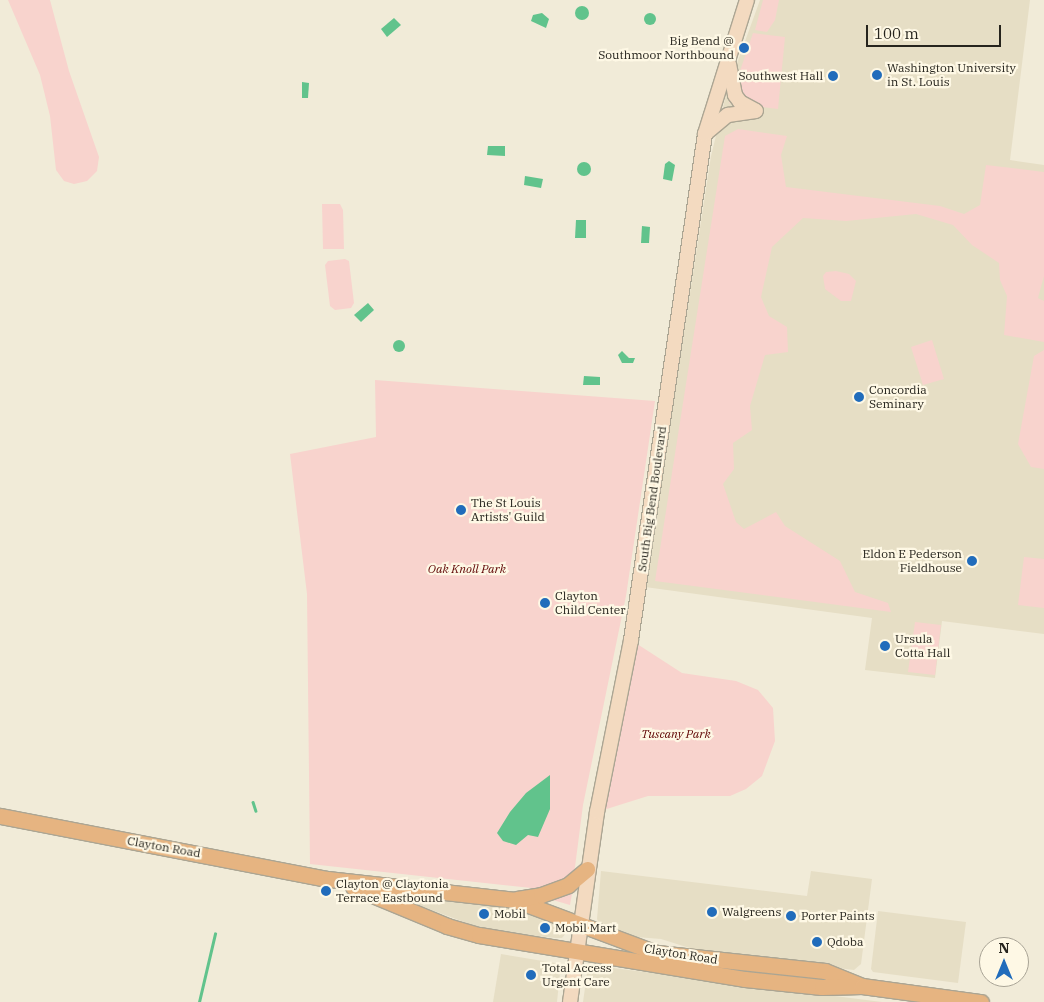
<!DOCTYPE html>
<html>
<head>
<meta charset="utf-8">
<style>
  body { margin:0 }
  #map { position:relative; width:1044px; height:1002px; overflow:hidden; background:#f1ebd8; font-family:"IBM Plex Serif",serif }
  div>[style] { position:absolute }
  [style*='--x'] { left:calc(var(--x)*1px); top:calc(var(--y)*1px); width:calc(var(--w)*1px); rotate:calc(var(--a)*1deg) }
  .built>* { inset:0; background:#e6dec5 }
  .green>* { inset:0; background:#f8d3cd }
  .water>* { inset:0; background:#61c38c }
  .round { border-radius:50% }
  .stream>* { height:2.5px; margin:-1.25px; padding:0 1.25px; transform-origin:1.25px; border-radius:1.25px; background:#61c38c }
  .roads { filter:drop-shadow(1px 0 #aba593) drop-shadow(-1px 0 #aba593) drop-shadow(0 1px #aba593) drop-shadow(0 -1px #aba593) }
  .secondary>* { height:14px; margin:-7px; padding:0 7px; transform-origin:7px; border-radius:7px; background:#f3dac0 }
  .primary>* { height:15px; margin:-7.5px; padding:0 7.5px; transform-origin:7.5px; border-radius:7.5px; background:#e6b481 }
  .dots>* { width:14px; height:14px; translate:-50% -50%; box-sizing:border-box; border:2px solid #fef8e5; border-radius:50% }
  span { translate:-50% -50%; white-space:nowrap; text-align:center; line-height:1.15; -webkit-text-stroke:4.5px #fef8e5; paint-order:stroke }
  .poi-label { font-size:12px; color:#26241d }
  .right { translate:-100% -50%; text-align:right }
  .left { translate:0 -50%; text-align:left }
  .street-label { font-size:12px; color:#26241d }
  .park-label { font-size:12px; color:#600504; font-style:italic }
  .north { position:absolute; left:979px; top:937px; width:50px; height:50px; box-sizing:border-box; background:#fef8e5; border:1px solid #a8a395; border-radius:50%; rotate:0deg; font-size:14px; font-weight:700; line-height:20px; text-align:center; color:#26241d }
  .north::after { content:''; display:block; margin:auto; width:18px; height:22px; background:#216cbb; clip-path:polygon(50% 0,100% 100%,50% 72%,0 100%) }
  .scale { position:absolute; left:866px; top:25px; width:135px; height:22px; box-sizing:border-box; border:2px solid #26241d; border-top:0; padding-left:6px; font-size:15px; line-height:18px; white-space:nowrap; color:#26241d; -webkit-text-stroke:4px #fef8e5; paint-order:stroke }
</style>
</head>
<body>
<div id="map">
  <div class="built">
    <div style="clip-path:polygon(760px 0,1030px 0,1010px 160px,1044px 165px,1044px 634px,942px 621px,935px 678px,865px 670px,872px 618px,645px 587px,711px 156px,727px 91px)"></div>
    <div style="clip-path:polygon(601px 871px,807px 896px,811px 871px,872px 879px,861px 964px,854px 970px,699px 951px,661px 939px,624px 936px,600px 925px,597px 919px)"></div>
    <div style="clip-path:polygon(414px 894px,505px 904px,567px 927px,567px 932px,562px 938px,556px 938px,488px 931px,413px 903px,410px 900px)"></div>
    <div style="clip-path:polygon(878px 911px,966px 922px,958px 983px,873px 972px,871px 969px)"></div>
    <div style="clip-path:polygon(501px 954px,561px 964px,557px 1002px,493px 1002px)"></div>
    <div style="clip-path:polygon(597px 966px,882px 1002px,583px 1002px,587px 974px)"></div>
  </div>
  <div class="green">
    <div style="clip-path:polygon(8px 0,50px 0,69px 71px,99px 157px,97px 171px,87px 181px,74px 184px,64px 181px,56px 170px,50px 116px,40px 75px)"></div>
    <div style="clip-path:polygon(763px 0,779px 0,775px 20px,767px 32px,755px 30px)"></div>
    <div style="clip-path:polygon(753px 33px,785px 37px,778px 109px,729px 103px)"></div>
    <div style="clip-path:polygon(738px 129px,787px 136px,781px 155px,786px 187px,940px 206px,964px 214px,980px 205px,986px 165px,1044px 172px,1044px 276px,1038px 298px,1044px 301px,1044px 342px,1004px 335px,1007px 296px,1000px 280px,999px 263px,972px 245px,953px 225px,916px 214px,846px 221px,803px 218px,772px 247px,761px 297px,769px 316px,787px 327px,788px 352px,765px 355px,750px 406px,752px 430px,733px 443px,734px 469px,723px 484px,736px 522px,744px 529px,776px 512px,785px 526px,840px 561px,855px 592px,888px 603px,891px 612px,655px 581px,725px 136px)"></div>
    <div style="clip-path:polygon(322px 204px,340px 204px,343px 210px,344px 249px,323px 249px)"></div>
    <div style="clip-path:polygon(345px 259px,349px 261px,354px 303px,351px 308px,335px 310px,330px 306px,325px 265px,328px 261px)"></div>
    <div style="clip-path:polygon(836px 271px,849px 274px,856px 281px,851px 301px,841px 301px,825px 289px,823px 276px,826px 272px)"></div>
    <div style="clip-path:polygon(932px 340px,944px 379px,923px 385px,911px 347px)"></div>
    <div style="clip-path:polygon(1044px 350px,1044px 469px,1031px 467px,1018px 444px,1034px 356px)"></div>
    <div style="clip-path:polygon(375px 380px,655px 401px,626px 596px,583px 805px,575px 867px,573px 874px,541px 889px,310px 864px,307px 594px,290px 454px,376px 437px)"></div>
    <div style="clip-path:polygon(1024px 557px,1044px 559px,1044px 608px,1018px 605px)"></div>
    <div style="clip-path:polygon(915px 622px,941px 625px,935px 675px,908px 672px)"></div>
    <div style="clip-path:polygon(631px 640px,682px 673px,736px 681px,758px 690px,773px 708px,775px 741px,762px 776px,746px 789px,730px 796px,648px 796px,597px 812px)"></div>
    <div style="clip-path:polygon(573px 888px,570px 905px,546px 898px)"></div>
  </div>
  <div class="water">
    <div class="round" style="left:575px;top:6px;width:14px;height:14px"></div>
    <div class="round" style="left:644px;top:13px;width:12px;height:12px"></div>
    <div style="clip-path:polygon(542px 13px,549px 19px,546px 28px,531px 21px,533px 15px)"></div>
    <div style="clip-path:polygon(394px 18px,401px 25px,387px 37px,381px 29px)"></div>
    <div style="clip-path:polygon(302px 82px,309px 83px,308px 98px,302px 98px)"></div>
    <div style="clip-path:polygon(488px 146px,505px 146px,505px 156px,487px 155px)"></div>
    <div style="clip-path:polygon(669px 161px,675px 165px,672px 181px,663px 179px,665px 164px)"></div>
    <div class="round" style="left:577px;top:162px;width:14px;height:14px"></div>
    <div style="clip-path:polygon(525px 176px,543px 179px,541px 188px,524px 185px)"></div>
    <div style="clip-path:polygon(576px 220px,586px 220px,586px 238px,575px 238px)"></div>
    <div style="clip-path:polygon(642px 226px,650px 227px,649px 243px,641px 243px)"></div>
    <div style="clip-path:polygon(368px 303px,374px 310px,361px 322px,354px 315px)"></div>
    <div class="round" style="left:393px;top:340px;width:12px;height:12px"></div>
    <div style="clip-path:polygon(622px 351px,629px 358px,635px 358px,633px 363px,622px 363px,618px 355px)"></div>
    <div style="clip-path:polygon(584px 376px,600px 377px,600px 385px,583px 385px)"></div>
    <div style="clip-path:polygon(550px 775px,550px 809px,538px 837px,528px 835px,516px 845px,503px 841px,497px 833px,510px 812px,526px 793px)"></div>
  </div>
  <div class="stream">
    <div style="--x:253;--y:802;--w:9;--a:72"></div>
    <div style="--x:199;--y:1002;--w:70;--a:-76.8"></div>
  </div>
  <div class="roads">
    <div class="secondary">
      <div style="--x:729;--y:64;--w:32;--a:79"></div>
      <div style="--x:735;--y:95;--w:9;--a:54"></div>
      <div style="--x:740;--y:102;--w:18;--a:29"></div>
      <div style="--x:705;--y:134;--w:30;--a:-40"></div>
      <div style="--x:728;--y:115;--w:28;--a:-8"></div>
      <div style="--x:570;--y:1002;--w:192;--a:-81.9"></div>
      <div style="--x:597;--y:812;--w:175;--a:-78.8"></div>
      <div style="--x:631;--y:640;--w:511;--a:-81.68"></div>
      <div style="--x:705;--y:134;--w:140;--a:-72.6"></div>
    </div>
    <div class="primary">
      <div style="--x:0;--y:816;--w:334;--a:10.9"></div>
      <div style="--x:328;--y:879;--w:188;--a:6.4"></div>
      <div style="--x:515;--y:900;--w:152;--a:20.5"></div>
      <div style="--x:657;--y:953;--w:169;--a:6.1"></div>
      <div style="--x:825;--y:971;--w:40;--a:22"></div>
      <div style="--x:353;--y:887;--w:102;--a:22.5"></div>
      <div style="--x:447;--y:926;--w:33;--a:16"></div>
      <div style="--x:479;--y:935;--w:270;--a:9.4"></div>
      <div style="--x:745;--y:979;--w:77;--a:5.9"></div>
      <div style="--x:822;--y:987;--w:40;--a:-1.4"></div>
      <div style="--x:862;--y:986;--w:120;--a:7.7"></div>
      <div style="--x:517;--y:899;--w:24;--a:-9"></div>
      <div style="--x:541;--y:895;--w:29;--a:-20"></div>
      <div style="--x:568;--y:885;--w:25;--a:-40"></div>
    </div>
  </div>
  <div class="dots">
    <div style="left:744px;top:48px;background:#216cbb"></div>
    <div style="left:877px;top:75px;background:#216cbb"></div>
    <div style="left:833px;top:76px;background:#216cbb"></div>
    <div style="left:859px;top:397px;background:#216cbb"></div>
    <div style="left:461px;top:510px;background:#216cbb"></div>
    <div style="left:972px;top:561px;background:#216cbb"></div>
    <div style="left:545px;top:603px;background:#216cbb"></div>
    <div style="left:885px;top:646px;background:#216cbb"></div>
    <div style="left:326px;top:891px;background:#216cbb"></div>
    <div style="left:712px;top:912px;background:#216cbb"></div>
    <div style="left:484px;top:914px;background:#216cbb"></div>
    <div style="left:791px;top:916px;background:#216cbb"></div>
    <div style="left:545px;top:928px;background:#216cbb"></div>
    <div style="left:817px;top:942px;background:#216cbb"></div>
    <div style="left:531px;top:975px;background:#216cbb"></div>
  </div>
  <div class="poi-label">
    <span class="right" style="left:734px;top:48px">Big Bend @<br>Southmoor Northbound</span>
    <span class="left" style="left:887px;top:75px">Washington University<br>in St. Louis</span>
    <span class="right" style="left:823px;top:76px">Southwest Hall</span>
    <span class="left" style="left:869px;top:397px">Concordia<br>Seminary</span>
    <span class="left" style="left:471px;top:510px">The St Louis<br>Artists' Guild</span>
    <span class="right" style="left:962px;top:561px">Eldon E Pederson<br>Fieldhouse</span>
    <span class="left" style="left:555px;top:603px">Clayton<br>Child Center</span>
    <span class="left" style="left:895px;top:646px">Ursula<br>Cotta Hall</span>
    <span class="left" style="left:336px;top:891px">Clayton @ Claytonia<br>Terrace Eastbound</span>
    <span class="left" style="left:722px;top:912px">Walgreens</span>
    <span class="left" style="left:494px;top:914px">Mobil</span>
    <span class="left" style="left:801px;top:916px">Porter Paints</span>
    <span class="left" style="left:555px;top:928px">Mobil Mart</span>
    <span class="left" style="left:827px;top:942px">Qdoba</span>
    <span class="left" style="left:542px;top:975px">Total Access<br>Urgent Care</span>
  </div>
  <div class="street-label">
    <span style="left:652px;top:499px;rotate:-82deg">South Big Bend Boulevard</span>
    <span style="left:164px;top:847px;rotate:10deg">Clayton Road</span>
    <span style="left:681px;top:954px;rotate:9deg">Clayton Road</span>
  </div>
  <div class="park-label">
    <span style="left:467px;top:569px">Oak Knoll Park</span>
    <span style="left:676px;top:734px">Tuscany Park</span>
  </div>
  <div class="north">N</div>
  <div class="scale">100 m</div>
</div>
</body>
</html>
